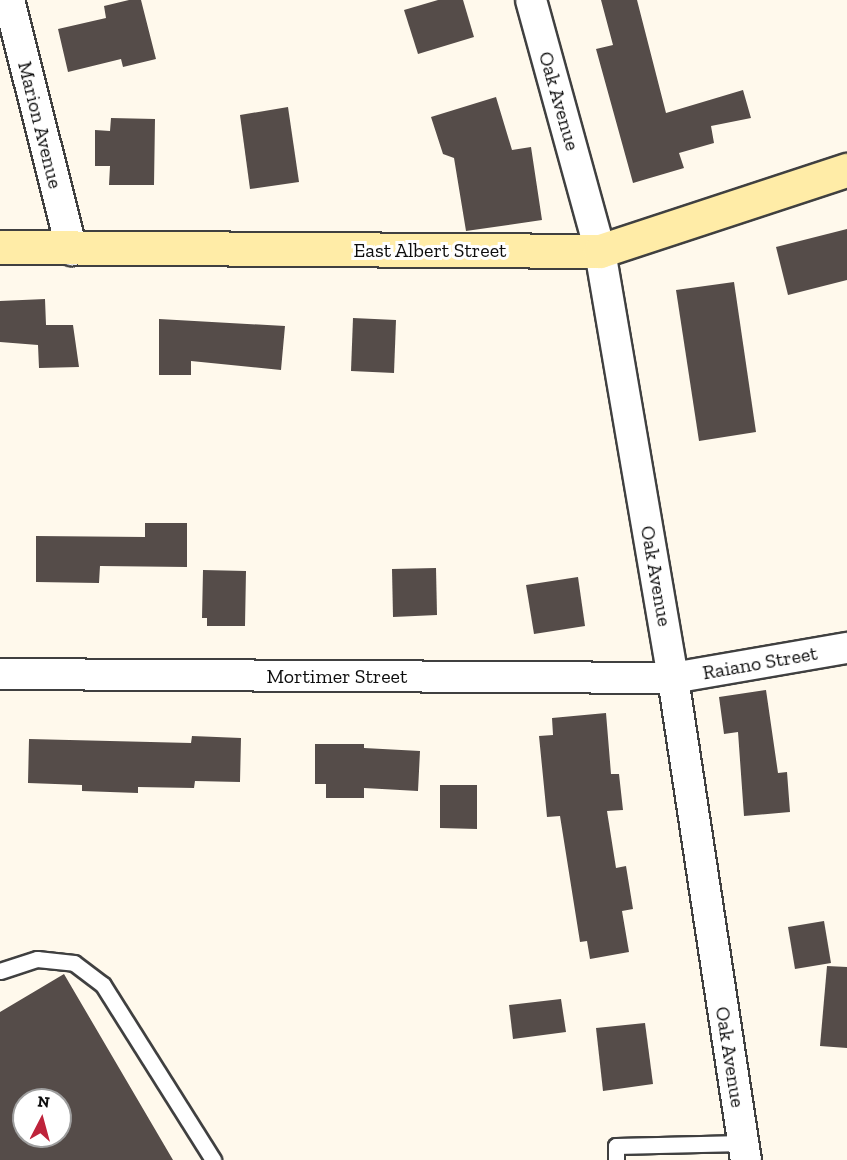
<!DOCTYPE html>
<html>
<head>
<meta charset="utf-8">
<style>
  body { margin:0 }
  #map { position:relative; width:847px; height:1160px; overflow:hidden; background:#fff9ec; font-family:"Zilla Slab",serif }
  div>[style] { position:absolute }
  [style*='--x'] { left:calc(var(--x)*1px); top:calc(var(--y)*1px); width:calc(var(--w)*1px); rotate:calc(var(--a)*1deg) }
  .building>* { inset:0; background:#554c49 }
  .roads { filter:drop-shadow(2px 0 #404040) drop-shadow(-2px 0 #404040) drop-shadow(0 2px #404040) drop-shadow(0 -2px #404040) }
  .service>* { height:15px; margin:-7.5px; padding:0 7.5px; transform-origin:7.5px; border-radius:7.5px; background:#fff }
  .minor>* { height:30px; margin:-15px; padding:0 15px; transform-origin:15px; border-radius:15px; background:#fff }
  .secondary>* { height:33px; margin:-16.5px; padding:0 16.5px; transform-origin:16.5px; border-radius:16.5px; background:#ffeca7 }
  span { translate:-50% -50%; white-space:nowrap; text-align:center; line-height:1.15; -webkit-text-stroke:6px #fff; paint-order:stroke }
  .street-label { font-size:20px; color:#0d0d0d }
  .north { position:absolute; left:12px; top:1088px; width:60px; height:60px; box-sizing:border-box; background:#fff; border:2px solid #9e9e9e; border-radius:50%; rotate:6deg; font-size:16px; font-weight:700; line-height:24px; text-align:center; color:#0d0d0d }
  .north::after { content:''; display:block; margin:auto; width:21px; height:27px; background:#be233b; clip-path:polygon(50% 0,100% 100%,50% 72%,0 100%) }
</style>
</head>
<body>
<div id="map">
  <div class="building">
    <div style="clip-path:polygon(129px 0,141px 0,156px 59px,123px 67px,121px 59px,68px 72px,58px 29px,106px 18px,104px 6px)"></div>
    <div style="clip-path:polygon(438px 0,463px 0,474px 37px,418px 54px,404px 10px)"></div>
    <div style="clip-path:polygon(601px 0,637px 0,666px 113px,743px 90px,751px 118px,711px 126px,714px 143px,679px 153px,684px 168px,633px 183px,596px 49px,613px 45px)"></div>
    <div style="clip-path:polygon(496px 97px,512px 150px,531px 147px,542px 220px,466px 231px,454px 158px,443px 154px,431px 117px)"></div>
    <div style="clip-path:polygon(288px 107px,299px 182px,250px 189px,240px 115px)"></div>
    <div style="clip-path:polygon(111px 118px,155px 119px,154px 185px,109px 185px,110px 166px,95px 166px,95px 130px,110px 131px)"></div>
    <div style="clip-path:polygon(847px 229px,847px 280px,788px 295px,776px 247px)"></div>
    <div style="clip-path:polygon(734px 282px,756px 432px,699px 441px,676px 290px)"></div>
    <div style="clip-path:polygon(45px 299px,46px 325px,73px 325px,79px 367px,39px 368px,38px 345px,0 342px,0 301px)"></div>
    <div style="clip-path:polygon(353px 318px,396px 320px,394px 373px,351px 371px)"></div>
    <div style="clip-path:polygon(159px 319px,285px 326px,281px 370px,191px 361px,191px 375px,159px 375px)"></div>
    <div style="clip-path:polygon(145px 523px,187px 523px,187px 567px,100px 566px,99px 583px,36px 582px,36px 536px,145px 537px)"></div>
    <div style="clip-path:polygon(436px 568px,437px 615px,393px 617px,392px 569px)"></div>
    <div style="clip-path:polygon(203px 570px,246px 571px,245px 626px,207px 626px,207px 618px,202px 618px)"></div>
    <div style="clip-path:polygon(578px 577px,585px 626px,534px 634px,526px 585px)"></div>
    <div style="clip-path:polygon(766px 690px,778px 773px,787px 772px,790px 812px,744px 816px,738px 732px,724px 734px,719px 697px)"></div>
    <div style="clip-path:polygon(606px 713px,611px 774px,619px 774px,623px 810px,607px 811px,616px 868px,626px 866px,633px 909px,622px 911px,629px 952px,590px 959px,587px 941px,580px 942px,560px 816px,547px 817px,539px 736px,553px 735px,552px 718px)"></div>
    <div style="clip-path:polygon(192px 736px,241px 738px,240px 782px,195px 781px,194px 788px,138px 787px,138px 793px,82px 791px,82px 785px,28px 783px,29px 739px,191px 743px)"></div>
    <div style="clip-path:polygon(315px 744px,364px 744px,364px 748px,420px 751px,418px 791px,364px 788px,364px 798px,326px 798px,326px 784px,315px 784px)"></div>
    <div style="clip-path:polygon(440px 785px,477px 785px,477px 829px,440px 828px)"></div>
    <div style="clip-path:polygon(824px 921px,831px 963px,795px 969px,788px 927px)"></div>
    <div style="clip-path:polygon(827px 966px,847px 967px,847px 1048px,820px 1046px)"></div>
    <div style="clip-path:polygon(evenodd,64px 974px,173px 1160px,0 1160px,0 1012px,64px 974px,24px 1100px,60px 1100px,60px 1136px,24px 1136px,24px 1100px)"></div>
    <div style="clip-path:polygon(561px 999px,566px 1032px,513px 1039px,509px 1005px)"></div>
    <div style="clip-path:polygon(645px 1023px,653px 1084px,603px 1091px,596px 1028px)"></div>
  </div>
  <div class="roads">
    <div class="service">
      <div style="--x:0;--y:971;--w:39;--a:-18"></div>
      <div style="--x:37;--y:959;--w:37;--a:6"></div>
      <div style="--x:74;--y:963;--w:36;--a:37"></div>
      <div style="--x:103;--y:985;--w:207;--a:57.8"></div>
      <div style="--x:616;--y:1160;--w:14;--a:-90"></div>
      <div style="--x:616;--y:1146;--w:127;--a:-1.4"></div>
    </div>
    <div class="minor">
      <div style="--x:9;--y:0;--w:258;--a:75.9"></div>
      <div style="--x:531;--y:0;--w:260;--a:74.6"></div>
      <div style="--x:600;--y:251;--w:433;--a:80.3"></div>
      <div style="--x:673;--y:678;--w:487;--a:81.4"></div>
      <div style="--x:0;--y:674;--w:673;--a:0.34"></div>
      <div style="--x:673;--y:678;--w:177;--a:-9.8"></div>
    </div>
    <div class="secondary">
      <div style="--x:0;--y:247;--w:600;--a:0.38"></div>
      <div style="--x:600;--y:251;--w:260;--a:-18.2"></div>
    </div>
  </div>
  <div class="street-label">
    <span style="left:559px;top:101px;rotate:74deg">Oak Avenue</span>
    <span style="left:40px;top:125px;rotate:76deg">Marion Avenue</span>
    <span style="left:430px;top:250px">East Albert Street</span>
    <span style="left:656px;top:576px;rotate:80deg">Oak Avenue</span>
    <span style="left:760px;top:663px;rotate:-10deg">Raiano Street</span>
    <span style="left:337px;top:676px">Mortimer Street</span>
    <span style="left:730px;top:1057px;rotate:81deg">Oak Avenue</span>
  </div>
  <div class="north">N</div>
</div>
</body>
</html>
